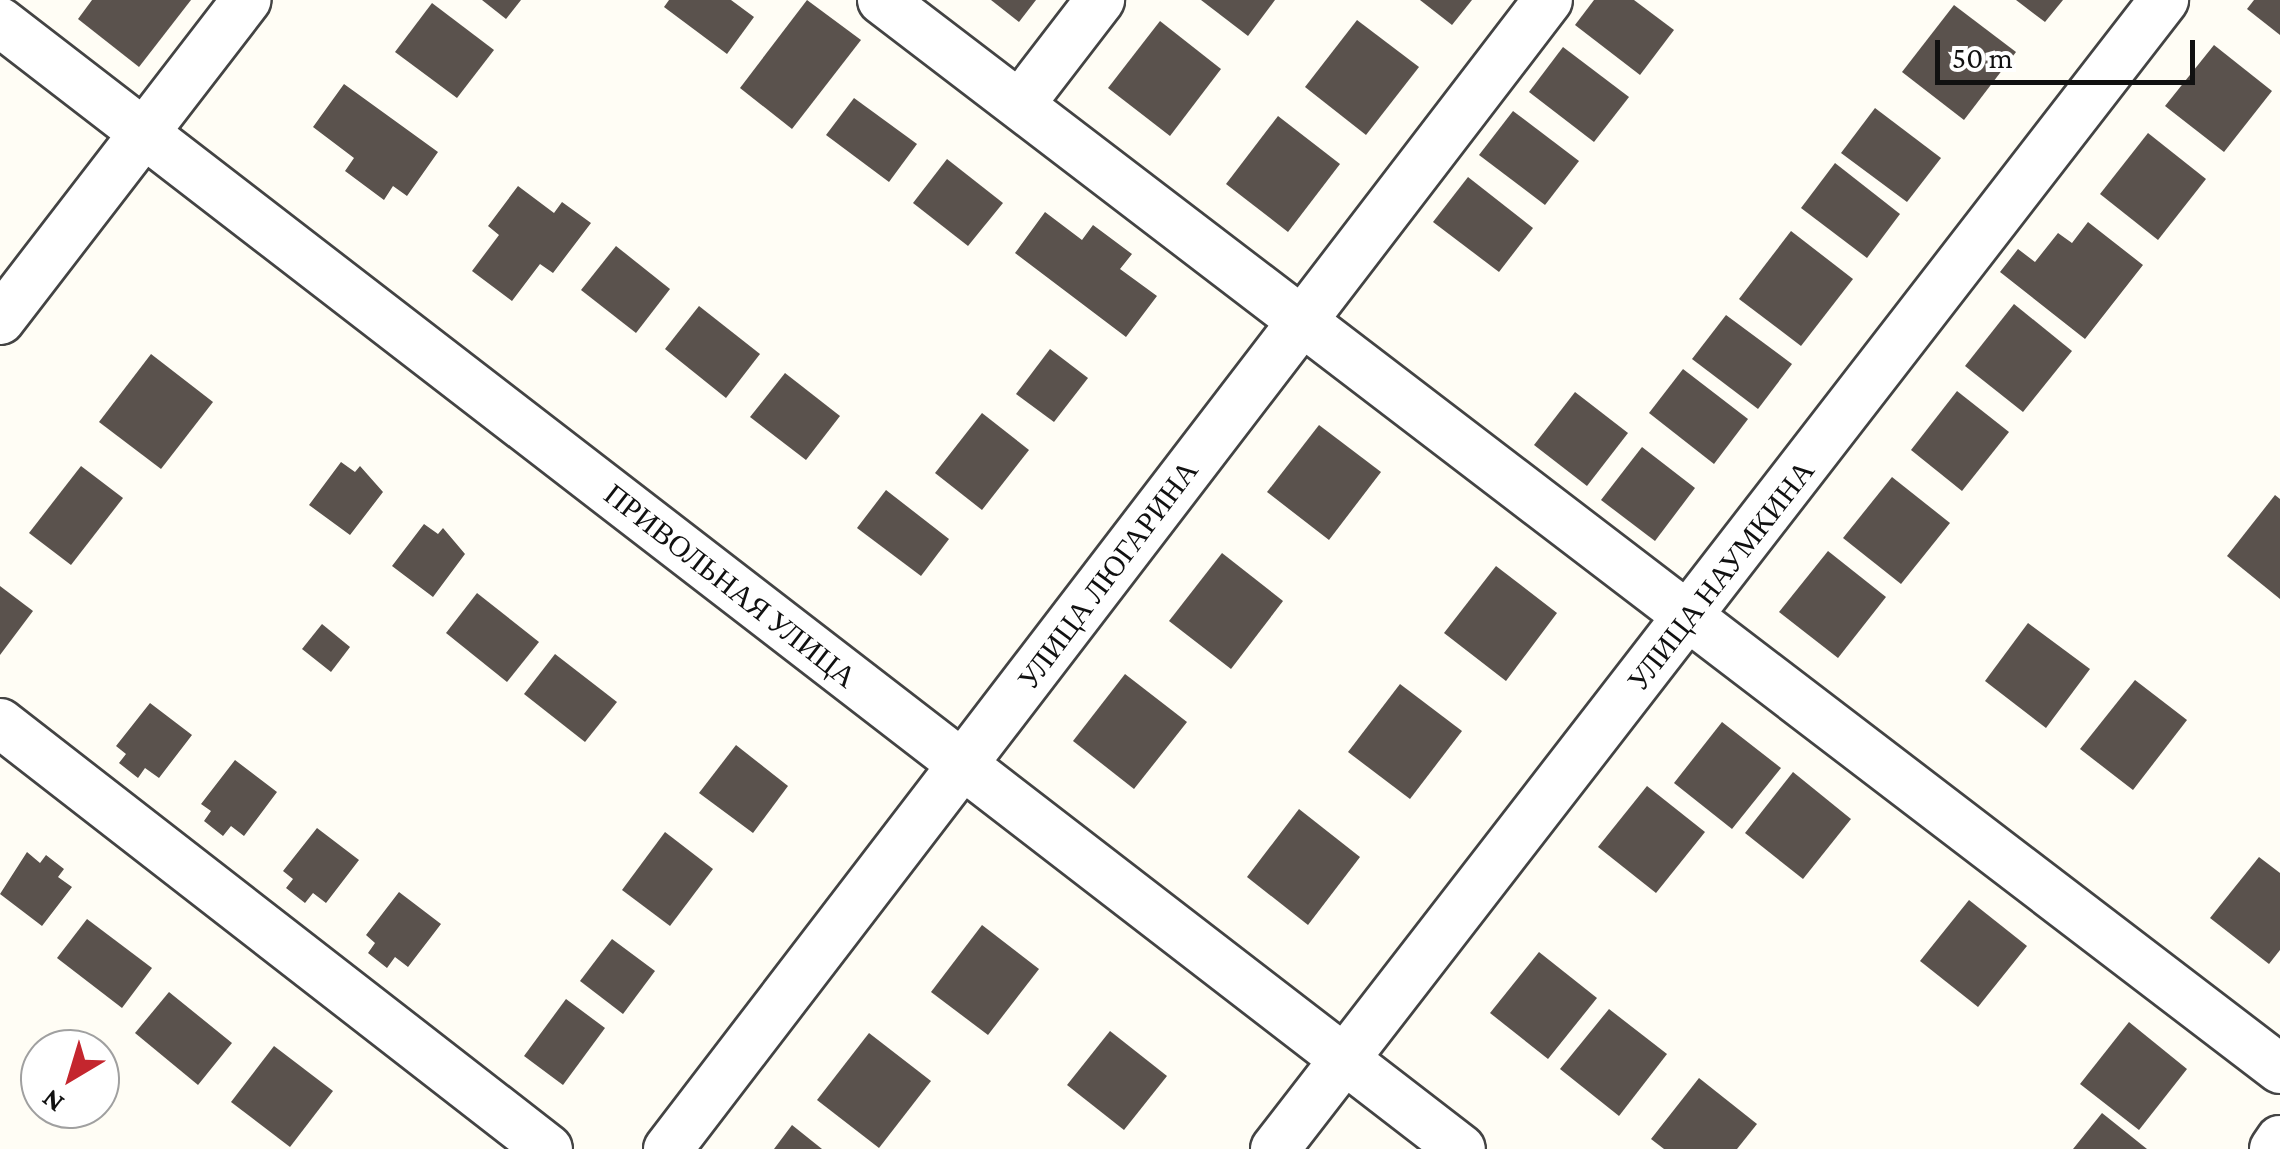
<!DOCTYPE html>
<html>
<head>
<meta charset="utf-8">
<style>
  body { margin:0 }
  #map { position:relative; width:2280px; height:1149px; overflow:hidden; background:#fffdf5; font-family:"Crimson Pro",serif }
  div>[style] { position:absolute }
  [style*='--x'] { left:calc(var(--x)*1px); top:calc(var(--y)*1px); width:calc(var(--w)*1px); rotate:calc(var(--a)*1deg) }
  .building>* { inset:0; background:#5a524d }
  .roads { filter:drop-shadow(2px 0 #444) drop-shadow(-2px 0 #444) drop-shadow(0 2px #444) drop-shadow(0 -2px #444) }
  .minor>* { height:48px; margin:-24px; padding:0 24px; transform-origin:24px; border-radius:24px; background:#fff }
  span { translate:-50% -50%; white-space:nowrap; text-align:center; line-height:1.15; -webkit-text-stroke:10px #fff; paint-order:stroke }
  .street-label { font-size:30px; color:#111 }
  .north { position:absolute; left:20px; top:1029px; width:100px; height:100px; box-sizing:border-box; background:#fff; border:2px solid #a0a0a0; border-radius:50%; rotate:218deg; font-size:28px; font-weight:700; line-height:40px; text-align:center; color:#111 }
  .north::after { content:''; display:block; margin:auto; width:35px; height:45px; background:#c4262e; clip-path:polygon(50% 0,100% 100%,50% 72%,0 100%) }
  .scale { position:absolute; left:1935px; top:40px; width:260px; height:45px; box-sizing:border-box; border:5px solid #111; border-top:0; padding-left:12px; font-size:30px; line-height:35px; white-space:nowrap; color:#111; -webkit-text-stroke:8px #fff; paint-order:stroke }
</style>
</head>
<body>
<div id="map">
  <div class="building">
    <div style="clip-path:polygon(92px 0,191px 0,139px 67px,78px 19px)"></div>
    <div style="clip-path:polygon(482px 0,521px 0,506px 19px)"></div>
    <div style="clip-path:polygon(669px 0,731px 0,754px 17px,727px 54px,664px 7px)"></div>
    <div style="clip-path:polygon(807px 0,861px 40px,792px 129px,740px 88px)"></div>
    <div style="clip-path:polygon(991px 0,1036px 0,1019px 22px)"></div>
    <div style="clip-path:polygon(1201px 0,1275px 0,1248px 36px)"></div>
    <div style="clip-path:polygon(1420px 0,1472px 0,1452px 25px)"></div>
    <div style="clip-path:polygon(1594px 0,1634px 0,1674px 30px,1640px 75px,1575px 25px)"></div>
    <div style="clip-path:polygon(2016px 0,2063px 0,2045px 22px)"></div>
    <div style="clip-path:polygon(2254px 0,2280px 0,2280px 35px,2247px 9px)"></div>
    <div style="clip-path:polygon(432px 3px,494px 50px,457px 98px,395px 52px)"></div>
    <div style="clip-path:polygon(1954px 5px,2016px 52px,1964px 120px,1902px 72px)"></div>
    <div style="clip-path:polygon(1357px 20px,1419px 67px,1366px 135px,1305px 87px)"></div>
    <div style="clip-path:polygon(1160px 21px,1221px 69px,1170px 136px,1108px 88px)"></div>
    <div style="clip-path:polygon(2214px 45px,2272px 91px,2224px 152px,2165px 106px)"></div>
    <div style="clip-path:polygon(1563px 47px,1629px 97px,1594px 142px,1529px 92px)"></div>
    <div style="clip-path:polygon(344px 84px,438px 152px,407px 196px,393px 186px,384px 200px,345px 171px,354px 158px,313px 127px)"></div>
    <div style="clip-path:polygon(854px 98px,917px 144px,889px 182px,826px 135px)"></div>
    <div style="clip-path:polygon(1875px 108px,1941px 158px,1907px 202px,1841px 153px)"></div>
    <div style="clip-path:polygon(1513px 111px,1579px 161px,1545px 205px,1479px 155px)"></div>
    <div style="clip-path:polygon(1278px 116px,1340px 164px,1288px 232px,1226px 184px)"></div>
    <div style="clip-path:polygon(2148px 133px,2206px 179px,2158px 240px,2100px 194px)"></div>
    <div style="clip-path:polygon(947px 159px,1003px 203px,968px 246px,913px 203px)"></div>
    <div style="clip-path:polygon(1835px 163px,1900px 214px,1867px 258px,1801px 208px)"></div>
    <div style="clip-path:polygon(1468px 177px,1533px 228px,1499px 272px,1433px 222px)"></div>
    <div style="clip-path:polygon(518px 186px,554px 213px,562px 202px,591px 223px,553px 273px,540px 264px,512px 301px,472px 271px,499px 235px,488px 226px)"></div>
    <div style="clip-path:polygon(1045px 212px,1082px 240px,1093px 225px,1132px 254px,1120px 269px,1157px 296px,1126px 337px,1015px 253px)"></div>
    <div style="clip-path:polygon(2088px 222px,2143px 265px,2085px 339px,2000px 272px,2018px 249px,2035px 262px,2058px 233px,2072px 243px)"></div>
    <div style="clip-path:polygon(1791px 231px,1853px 279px,1801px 346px,1739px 299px)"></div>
    <div style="clip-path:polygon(616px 246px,670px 289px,636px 333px,581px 290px)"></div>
    <div style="clip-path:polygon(2014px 304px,2072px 351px,2023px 412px,1965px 366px)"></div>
    <div style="clip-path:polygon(699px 306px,760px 354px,726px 398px,665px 349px)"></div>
    <div style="clip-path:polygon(1726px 315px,1792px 364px,1758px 409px,1692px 359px)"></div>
    <div style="clip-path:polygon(1050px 349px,1088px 378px,1054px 422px,1016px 394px)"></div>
    <div style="clip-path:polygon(151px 354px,213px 402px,161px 469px,99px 422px)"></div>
    <div style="clip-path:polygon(1683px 369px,1748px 419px,1714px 464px,1649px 413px)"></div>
    <div style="clip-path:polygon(785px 373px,840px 416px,806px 460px,750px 417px)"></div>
    <div style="clip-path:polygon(1957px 391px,2009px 432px,1962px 491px,1911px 450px)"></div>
    <div style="clip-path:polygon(1575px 392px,1628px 433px,1587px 486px,1534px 445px)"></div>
    <div style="clip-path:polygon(982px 413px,1029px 450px,982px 510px,935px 473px)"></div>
    <div style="clip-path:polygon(1319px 425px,1381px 472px,1329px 540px,1267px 492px)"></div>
    <div style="clip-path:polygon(1642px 447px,1695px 488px,1655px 541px,1601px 500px)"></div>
    <div style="clip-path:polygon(341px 462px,355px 472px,360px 466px,383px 492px,350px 535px,309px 505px)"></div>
    <div style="clip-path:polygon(81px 466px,123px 498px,71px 565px,29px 533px)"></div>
    <div style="clip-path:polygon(1892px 477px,1950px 523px,1901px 584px,1843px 538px)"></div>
    <div style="clip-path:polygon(886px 490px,949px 539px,921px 576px,857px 528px)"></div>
    <div style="clip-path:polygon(2275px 495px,2280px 499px,2280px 599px,2227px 556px)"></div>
    <div style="clip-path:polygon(424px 524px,438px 534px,443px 528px,465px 554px,433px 597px,392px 566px)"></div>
    <div style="clip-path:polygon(1828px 551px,1886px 597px,1838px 658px,1779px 612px)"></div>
    <div style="clip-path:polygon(1222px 553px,1283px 601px,1231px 669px,1169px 621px)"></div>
    <div style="clip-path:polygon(1496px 566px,1557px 613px,1506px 681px,1444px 633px)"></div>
    <div style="clip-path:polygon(0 586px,33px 611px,0 655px)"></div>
    <div style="clip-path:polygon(477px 593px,539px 642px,507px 682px,446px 633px)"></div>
    <div style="clip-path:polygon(2028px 623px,2090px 669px,2046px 728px,1985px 681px)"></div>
    <div style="clip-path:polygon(322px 624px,350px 647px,331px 672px,302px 649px)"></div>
    <div style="clip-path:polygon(555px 654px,617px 702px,585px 742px,524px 694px)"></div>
    <div style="clip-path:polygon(1125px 674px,1187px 722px,1134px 789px,1073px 741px)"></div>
    <div style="clip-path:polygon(2135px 680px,2187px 720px,2133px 790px,2080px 749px)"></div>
    <div style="clip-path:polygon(1400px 684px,1462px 731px,1410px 799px,1348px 752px)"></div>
    <div style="clip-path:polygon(150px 703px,192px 735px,159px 778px,145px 768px,138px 778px,119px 763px,126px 754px,116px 746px)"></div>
    <div style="clip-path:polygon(1722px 722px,1781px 768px,1732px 829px,1674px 783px)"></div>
    <div style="clip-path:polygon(736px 745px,788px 786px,753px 833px,699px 793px)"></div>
    <div style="clip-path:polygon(235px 760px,277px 792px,244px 836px,231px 826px,223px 836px,204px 821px,211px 811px,201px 804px)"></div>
    <div style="clip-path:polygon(1793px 772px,1851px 819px,1803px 879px,1745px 833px)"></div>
    <div style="clip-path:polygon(1647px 786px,1705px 832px,1656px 893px,1598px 847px)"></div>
    <div style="clip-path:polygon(1299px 809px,1360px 857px,1308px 925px,1247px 877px)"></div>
    <div style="clip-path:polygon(317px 828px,359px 860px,326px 903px,313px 893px,305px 903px,286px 888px,293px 879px,283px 871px)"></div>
    <div style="clip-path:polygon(665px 832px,713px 869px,670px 926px,622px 890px)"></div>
    <div style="clip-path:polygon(27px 852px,40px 863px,46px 855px,64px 869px,58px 877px,72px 887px,42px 926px,0 894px)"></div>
    <div style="clip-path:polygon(2259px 857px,2280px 873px,2280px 950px,2269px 964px,2210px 918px)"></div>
    <div style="clip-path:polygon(399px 892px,441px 924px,408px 967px,395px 957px,387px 968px,368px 953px,375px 943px,366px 935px)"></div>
    <div style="clip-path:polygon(1969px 900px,2027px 946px,1978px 1007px,1920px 961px)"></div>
    <div style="clip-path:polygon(87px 919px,152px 968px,122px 1008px,57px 958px)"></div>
    <div style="clip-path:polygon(982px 925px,1039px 969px,988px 1035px,931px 992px)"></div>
    <div style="clip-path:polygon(612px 939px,655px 971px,623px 1014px,580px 981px)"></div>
    <div style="clip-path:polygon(1539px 952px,1597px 998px,1548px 1059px,1490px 1013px)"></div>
    <div style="clip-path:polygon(169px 992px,232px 1043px,198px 1085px,135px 1033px)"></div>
    <div style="clip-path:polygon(566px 999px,605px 1028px,563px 1085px,524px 1056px)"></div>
    <div style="clip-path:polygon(1609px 1009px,1667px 1054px,1619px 1116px,1560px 1069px)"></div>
    <div style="clip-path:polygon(2129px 1022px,2187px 1069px,2139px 1130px,2080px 1084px)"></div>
    <div style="clip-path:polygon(1110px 1031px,1167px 1076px,1124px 1130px,1067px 1085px)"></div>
    <div style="clip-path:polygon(869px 1033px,931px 1081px,879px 1148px,817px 1100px)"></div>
    <div style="clip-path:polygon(274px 1046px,333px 1091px,290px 1147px,231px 1102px)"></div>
    <div style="clip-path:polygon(1699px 1078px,1757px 1124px,1737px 1149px,1664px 1149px,1651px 1139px)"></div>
    <div style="clip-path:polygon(2102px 1113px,2147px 1149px,2073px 1149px)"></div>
    <div style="clip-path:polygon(792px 1125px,822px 1149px,774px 1149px)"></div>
  </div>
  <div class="roads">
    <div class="minor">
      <div style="--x:882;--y:0;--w:1760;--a:37.4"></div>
      <div style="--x:0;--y:22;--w:1845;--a:37.65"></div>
      <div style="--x:1021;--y:103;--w:130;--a:-52.5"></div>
      <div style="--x:0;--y:320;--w:404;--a:-52.4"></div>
      <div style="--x:0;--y:723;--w:694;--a:37.86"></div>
      <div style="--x:668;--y:1149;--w:1447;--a:-52.55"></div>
      <div style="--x:1275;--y:1149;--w:1453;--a:-52.27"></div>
      <div style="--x:2274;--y:1149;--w:11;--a:-56"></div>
    </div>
  </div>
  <div class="street-label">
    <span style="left:1108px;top:575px;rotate:-53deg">УЛИЦА ЛЮГАРИНА</span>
    <span style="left:1721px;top:576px;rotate:-52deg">УЛИЦА НАУМКИНА</span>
    <span style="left:730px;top:586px;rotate:38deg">ПРИВОЛЬНАЯ УЛИЦА</span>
  </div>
  <div class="north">N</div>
  <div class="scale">50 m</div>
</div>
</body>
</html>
